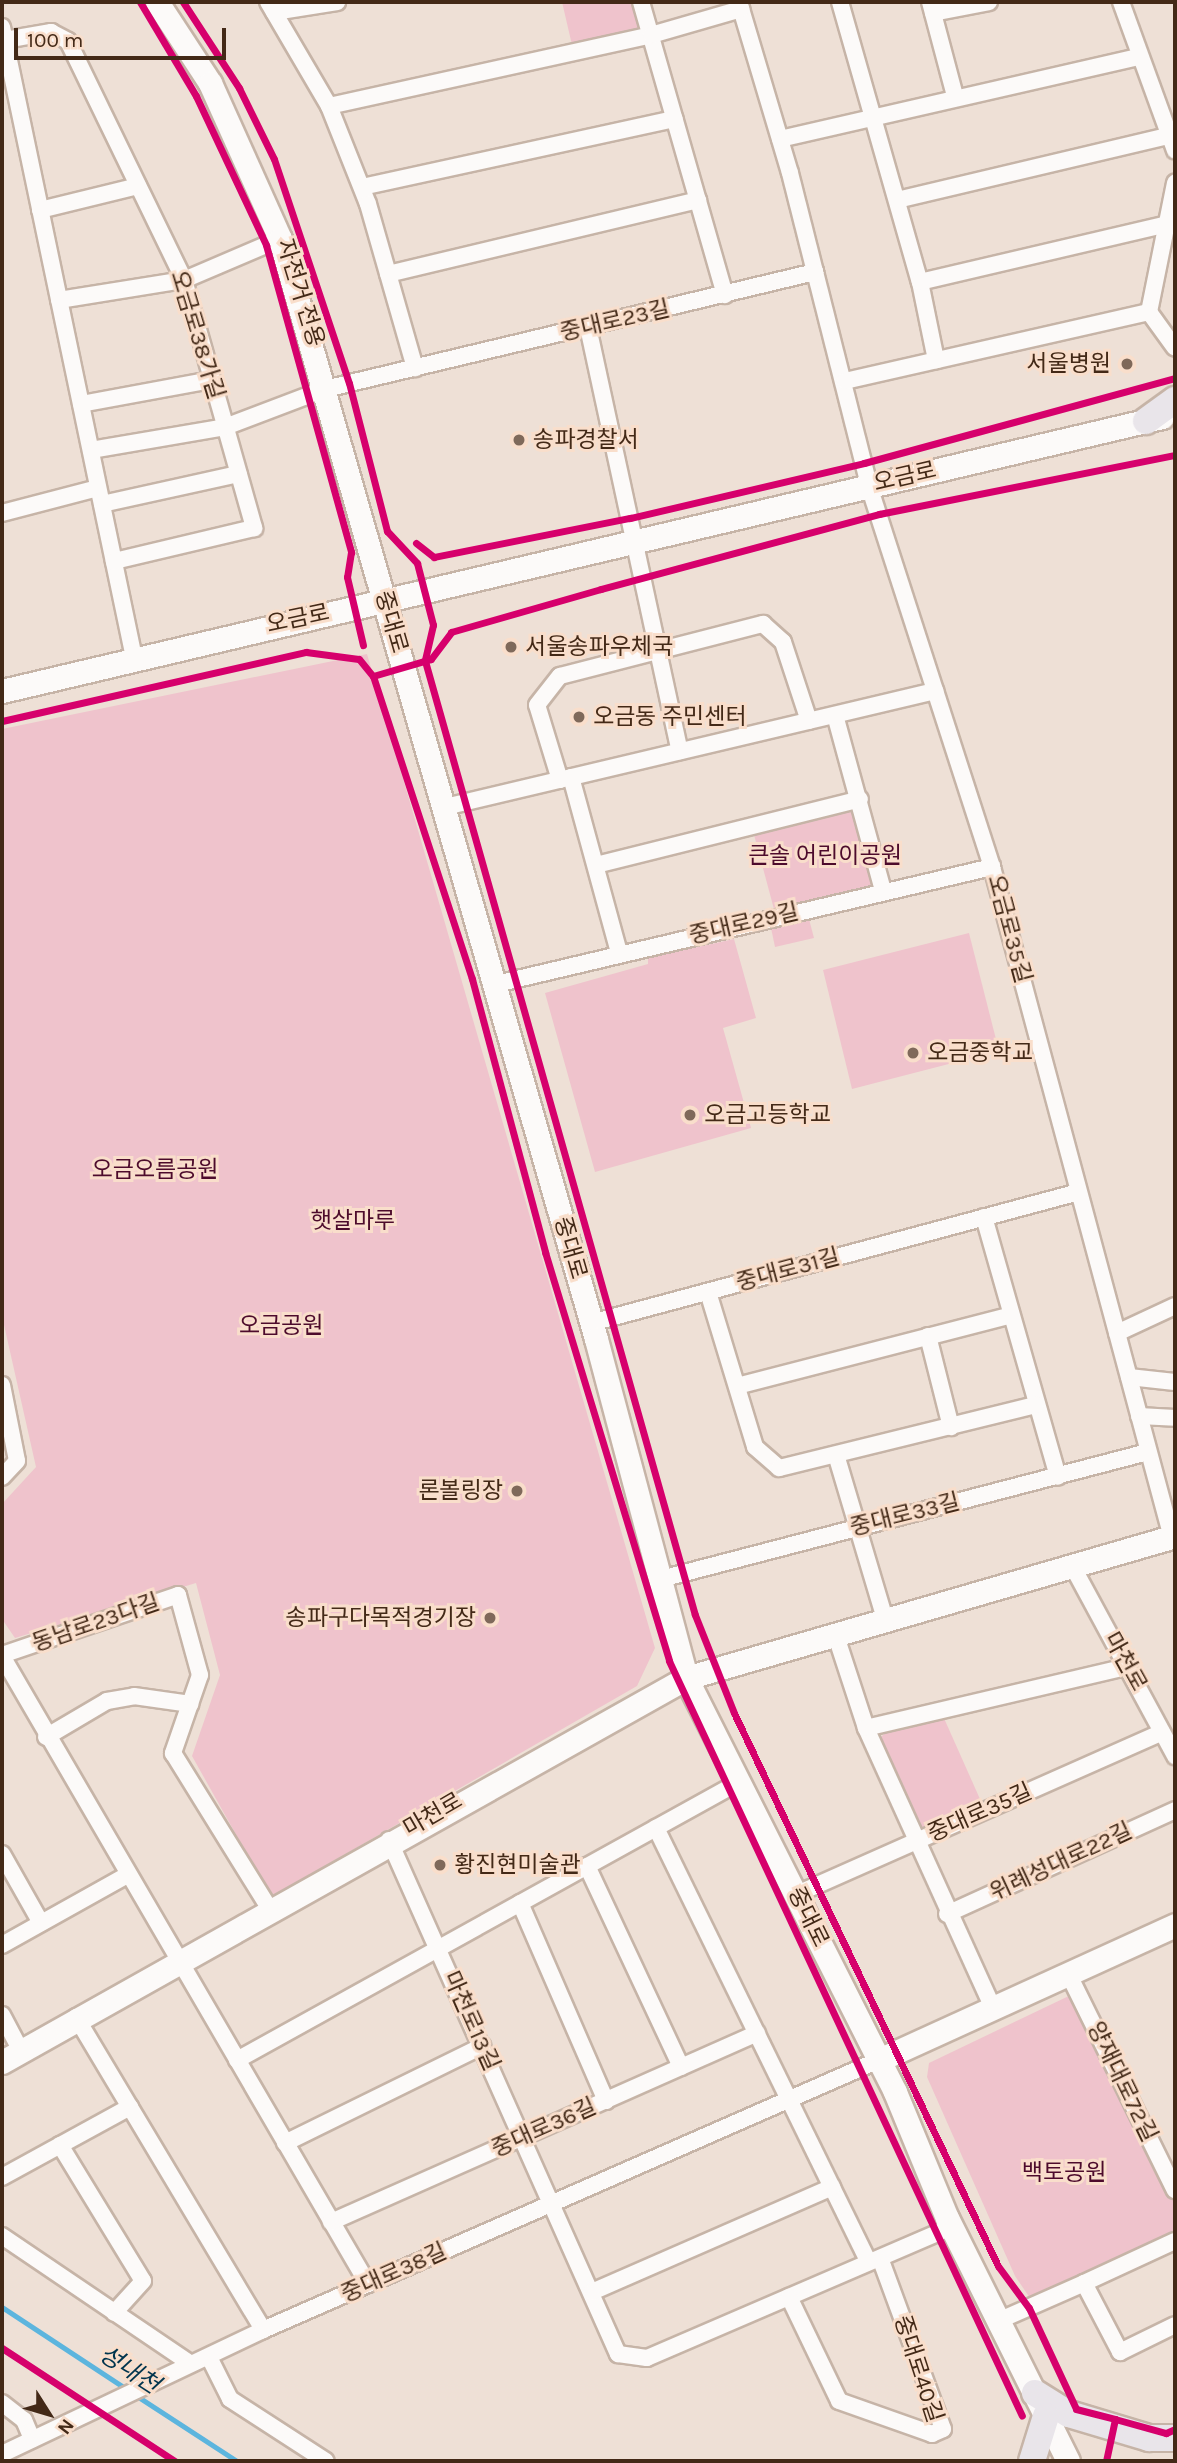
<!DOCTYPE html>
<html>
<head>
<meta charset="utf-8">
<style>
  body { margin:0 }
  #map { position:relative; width:1177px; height:2463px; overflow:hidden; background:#eee0d6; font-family:Karla,"Noto Sans KR",sans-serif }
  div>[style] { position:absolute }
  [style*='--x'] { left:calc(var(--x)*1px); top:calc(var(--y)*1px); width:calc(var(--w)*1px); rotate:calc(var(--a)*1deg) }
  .green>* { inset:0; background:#efc3cc }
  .stream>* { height:4.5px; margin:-2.25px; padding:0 2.25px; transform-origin:2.25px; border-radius:2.25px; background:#5cb5de }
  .roads { filter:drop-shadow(2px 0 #c6b4a7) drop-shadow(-2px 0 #c6b4a7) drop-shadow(0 2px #c6b4a7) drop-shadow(0 -2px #c6b4a7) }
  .street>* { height:16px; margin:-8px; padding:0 8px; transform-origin:8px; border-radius:8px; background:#fcfaf9 }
  .secondary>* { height:23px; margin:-11.5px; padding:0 11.5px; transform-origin:11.5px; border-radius:11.5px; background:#fcfaf9 }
  .primary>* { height:26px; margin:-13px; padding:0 13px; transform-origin:13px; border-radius:13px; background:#e9e5ea }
  .cycleway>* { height:7px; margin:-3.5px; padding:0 3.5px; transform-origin:3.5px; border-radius:3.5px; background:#d6006c }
  .dots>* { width:19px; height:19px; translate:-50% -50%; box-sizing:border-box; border:4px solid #f9decb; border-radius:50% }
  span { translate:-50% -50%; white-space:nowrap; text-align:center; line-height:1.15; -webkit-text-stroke:6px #f9decb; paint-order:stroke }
  .street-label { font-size:23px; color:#432917 }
  .poi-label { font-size:23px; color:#432917 }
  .right { translate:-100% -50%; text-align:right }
  .left { translate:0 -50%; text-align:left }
  .park-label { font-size:23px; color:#4d0b2c }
  .water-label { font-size:24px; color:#00344d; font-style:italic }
  .frame { position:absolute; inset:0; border:4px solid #432917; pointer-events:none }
  .north { position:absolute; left:14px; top:2379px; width:70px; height:70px; -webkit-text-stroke:5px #f9decb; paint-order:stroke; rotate:127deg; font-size:19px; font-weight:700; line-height:28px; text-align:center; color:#432917 }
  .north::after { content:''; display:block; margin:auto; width:24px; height:32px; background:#432917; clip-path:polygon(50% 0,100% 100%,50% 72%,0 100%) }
  .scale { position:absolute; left:14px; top:28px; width:212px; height:32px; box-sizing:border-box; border:4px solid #432917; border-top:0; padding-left:9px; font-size:21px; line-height:24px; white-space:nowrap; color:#432917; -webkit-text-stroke:5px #f9decb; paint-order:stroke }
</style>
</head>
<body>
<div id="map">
  <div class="green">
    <div style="clip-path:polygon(562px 2px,635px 2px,644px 31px,572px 45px)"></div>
    <div style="clip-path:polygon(367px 654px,655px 1648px,637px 1686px,271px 1897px,192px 1756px,220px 1675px,196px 1583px,15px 1638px,2px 1619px,2px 1504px,36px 1467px,2px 1316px,2px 729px)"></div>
    <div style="clip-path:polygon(856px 803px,878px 887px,775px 913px,753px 831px)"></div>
    <div style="clip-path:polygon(809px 919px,814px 938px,775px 947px,771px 928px)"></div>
    <div style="clip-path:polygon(969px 933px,999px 1051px,852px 1089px,823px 970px)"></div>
    <div style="clip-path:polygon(734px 939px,756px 1018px,723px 1028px,751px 1128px,595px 1172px,545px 993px,648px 964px,648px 958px)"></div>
    <div style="clip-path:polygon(943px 1716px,984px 1808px,919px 1837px,877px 1741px,888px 1730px)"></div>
    <div style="clip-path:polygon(1073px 1994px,1175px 2201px,1175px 2236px,1032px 2301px,1015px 2276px,927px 2077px,929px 2063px)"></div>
  </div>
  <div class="stream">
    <div style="--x:2;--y:2307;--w:149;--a:33.3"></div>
    <div style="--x:137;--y:2396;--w:119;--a:33"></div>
  </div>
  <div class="roads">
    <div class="street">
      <div style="--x:268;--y:2;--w:121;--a:59.6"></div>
      <div style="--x:329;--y:106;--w:105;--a:68.3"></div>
      <div style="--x:368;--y:204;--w:171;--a:74"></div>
      <div style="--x:641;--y:2;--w:305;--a:74"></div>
      <div style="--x:739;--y:2;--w:178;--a:73.4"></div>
      <div style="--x:790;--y:173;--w:323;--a:75.8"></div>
      <div style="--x:869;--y:486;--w:400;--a:72.1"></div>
      <div style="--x:992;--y:867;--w:695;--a:74.98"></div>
      <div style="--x:840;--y:2;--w:291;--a:74.1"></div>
      <div style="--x:920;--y:282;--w:80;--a:78.4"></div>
      <div style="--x:930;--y:2;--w:97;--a:75.1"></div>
      <div style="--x:1121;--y:2;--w:158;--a:70"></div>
      <div style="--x:274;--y:12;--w:64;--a:-9"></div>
      <div style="--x:933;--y:13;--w:57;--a:-11.1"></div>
      <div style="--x:2;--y:27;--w:645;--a:78.18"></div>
      <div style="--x:5;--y:40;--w:47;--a:-9.9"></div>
      <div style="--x:51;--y:32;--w:19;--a:28"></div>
      <div style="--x:68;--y:41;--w:266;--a:64.1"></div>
      <div style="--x:184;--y:280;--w:258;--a:74.2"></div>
      <div style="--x:254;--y:528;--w:144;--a:166.7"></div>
      <div style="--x:329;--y:106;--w:330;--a:-12.4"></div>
      <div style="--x:651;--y:35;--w:94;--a:-16.1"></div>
      <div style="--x:780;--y:139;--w:368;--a:-12.9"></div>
      <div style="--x:362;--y:187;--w:320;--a:-12.3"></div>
      <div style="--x:897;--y:200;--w:283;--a:-13.3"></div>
      <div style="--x:40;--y:210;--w:101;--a:-13.8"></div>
      <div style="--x:388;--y:274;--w:319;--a:-13.4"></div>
      <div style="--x:920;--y:282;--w:254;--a:-13.2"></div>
      <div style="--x:59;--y:300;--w:127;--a:-9.1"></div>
      <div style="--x:184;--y:280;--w:104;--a:-23.1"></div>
      <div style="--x:1149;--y:312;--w:132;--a:-78.6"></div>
      <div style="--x:1149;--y:312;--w:44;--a:54.2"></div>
      <div style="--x:588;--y:327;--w:434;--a:77.8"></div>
      <div style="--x:845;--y:381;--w:312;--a:-12.8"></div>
      <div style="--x:81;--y:404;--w:133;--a:-10.4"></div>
      <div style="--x:91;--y:450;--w:136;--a:-9.7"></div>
      <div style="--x:225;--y:427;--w:107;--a:-20.8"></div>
      <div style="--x:325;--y:389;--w:504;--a:-13.43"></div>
      <div style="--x:102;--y:504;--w:140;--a:-12.4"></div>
      <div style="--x:2;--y:513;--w:99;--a:-14.6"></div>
      <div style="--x:835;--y:715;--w:181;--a:74.7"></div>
      <div style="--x:571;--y:777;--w:181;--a:74.7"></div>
      <div style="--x:560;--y:780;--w:78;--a:-107"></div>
      <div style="--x:537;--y:705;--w:37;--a:-52"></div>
      <div style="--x:560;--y:676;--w:210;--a:-14.4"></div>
      <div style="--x:763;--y:624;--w:27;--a:42"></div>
      <div style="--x:783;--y:642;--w:83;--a:71.8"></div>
      <div style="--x:445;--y:807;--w:504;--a:-13.32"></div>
      <div style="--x:596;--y:865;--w:272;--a:-14"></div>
      <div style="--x:496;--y:984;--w:510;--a:-13.27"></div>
      <div style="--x:984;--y:1217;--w:270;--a:74.1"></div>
      <div style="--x:708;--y:1292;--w:162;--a:73.1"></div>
      <div style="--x:755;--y:1447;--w:32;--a:41"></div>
      <div style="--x:779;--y:1468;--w:264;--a:-13.8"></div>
      <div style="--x:591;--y:1323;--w:505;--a:-15.03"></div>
      <div style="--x:1117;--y:1333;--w:64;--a:-25"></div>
      <div style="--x:928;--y:1336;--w:94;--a:75.8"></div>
      <div style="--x:1129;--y:1377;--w:46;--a:6.2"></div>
      <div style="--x:2;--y:1385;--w:77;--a:78.8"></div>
      <div style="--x:17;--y:1461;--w:22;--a:133"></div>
      <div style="--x:737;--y:1386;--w:283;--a:-14.5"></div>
      <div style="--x:1139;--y:1416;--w:36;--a:3"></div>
      <div style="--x:837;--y:1458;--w:168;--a:73.4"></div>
      <div style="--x:1074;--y:1569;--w:213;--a:61.6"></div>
      <div style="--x:661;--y:1579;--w:503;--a:-14.62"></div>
      <div style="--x:835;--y:1633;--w:100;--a:71.9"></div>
      <div style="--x:866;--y:1728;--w:307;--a:65.6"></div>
      <div style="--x:2;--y:1655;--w:186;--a:-18.8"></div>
      <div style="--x:178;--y:1595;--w:83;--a:74.6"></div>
      <div style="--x:200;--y:1675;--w:83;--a:109.1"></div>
      <div style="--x:173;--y:1753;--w:182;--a:58.2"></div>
      <div style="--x:2;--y:1656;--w:727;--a:59.77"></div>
      <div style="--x:866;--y:1728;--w:268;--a:-13.2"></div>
      <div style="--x:46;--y:1737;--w:71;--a:-30.5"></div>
      <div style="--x:107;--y:1701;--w:27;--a:-10"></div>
      <div style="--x:134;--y:1696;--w:57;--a:8.1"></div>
      <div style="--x:656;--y:1828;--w:483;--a:63.9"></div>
      <div style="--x:389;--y:1840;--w:563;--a:65.99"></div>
      <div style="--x:618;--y:2354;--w:29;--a:8"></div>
      <div style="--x:647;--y:2358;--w:331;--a:-23.3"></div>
      <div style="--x:2;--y:1854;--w:79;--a:60.5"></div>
      <div style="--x:587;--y:1866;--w:222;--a:64.9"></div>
      <div style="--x:797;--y:1894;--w:399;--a:-23.9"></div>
      <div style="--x:520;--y:1903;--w:216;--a:66.5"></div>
      <div style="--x:947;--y:1914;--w:251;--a:-24.5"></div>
      <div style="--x:2;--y:1945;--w:143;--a:-29.2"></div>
      <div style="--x:1068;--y:1973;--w:242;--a:63.8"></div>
      <div style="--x:2;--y:2015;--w:41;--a:62.2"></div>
      <div style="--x:76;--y:2017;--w:365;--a:59.1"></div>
      <div style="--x:237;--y:2060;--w:574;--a:-28.98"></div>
      <div style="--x:285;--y:2143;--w:220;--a:-26.2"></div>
      <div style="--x:60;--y:2145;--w:159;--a:58.6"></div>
      <div style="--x:143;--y:2281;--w:43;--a:132.2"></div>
      <div style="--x:2;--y:2177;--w:146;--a:-28.7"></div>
      <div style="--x:331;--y:2222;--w:466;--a:-23.9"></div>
      <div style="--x:2;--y:2236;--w:228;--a:34.1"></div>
      <div style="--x:1084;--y:2283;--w:100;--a:-24.8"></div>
      <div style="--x:592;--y:2292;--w:262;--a:-23.6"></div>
      <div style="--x:789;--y:2297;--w:115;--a:64.3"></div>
      <div style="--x:839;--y:2401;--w:99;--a:19.5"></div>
      <div style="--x:932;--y:2434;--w:12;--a:-24"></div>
      <div style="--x:943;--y:2429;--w:182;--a:-110.2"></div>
      <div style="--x:998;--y:2321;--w:94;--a:-23.8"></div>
      <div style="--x:1084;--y:2283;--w:78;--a:62.4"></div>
      <div style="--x:1120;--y:2352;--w:61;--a:-26.1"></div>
      <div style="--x:209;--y:2357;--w:47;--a:63.4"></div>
      <div style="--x:230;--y:2399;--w:114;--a:32.9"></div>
      <div style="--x:2;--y:2403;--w:28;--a:38"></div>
      <div style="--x:24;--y:2420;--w:21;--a:67"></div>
      <div style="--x:2;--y:2454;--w:289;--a:-25.4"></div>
      <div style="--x:263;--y:2330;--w:673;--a:-23.67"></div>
    </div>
    <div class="secondary">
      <div style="--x:157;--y:2;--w:97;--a:56.8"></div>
      <div style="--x:210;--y:83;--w:171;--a:65.8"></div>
      <div style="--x:280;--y:239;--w:1144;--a:73.97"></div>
      <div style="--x:596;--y:1339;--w:351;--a:75.1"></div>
      <div style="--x:686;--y:1678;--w:464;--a:63.2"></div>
      <div style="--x:895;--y:2092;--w:136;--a:67.6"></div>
      <div style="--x:947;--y:2218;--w:271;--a:63.5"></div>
      <div style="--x:2;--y:691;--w:1192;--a:-13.29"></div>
      <div style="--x:879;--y:2060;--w:325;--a:-24.5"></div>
      <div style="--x:2;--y:2062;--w:784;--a:-29.31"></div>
      <div style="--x:686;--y:1678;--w:509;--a:-16.19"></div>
    </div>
    <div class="primary">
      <div style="--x:1146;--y:421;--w:36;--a:-36"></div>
      <div style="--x:1035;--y:2393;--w:40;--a:32"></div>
      <div style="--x:1069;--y:2414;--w:84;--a:16.7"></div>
      <div style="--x:1149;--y:2438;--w:26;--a:0"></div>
      <div style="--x:1032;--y:2461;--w:47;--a:-72.7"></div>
    </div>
  </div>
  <div class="cycleway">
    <div style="--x:140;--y:2;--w:109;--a:59.2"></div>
    <div style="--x:196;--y:96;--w:165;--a:64.8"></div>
    <div style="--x:266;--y:245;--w:319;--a:74.5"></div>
    <div style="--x:351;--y:552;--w:25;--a:99"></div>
    <div style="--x:347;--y:577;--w:70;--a:76.8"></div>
    <div style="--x:183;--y:2;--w:103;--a:56.9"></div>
    <div style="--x:239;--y:88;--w:79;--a:63.8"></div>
    <div style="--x:274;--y:159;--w:236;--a:71.5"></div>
    <div style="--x:349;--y:383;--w:153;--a:75.6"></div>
    <div style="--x:387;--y:531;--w:44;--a:46.8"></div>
    <div style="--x:417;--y:563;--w:64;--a:75.5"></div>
    <div style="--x:433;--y:625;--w:37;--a:103"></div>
    <div style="--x:425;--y:661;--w:991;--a:74.2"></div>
    <div style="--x:695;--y:1615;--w:105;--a:68.3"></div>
    <div style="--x:734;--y:1713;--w:613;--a:64.48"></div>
    <div style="--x:998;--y:2266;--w:52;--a:53.6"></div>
    <div style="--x:1029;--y:2308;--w:111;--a:65"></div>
    <div style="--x:1076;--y:2409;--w:40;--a:14.4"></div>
    <div style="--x:416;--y:543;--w:23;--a:38"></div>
    <div style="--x:434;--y:557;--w:200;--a:-11.3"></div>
    <div style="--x:630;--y:518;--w:240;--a:-13.2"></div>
    <div style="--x:864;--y:463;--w:322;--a:-15.3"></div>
    <div style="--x:373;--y:676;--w:60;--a:-16.3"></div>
    <div style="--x:431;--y:659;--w:34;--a:-53"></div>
    <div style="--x:451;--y:632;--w:156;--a:-16"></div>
    <div style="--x:601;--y:589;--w:288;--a:-15.1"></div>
    <div style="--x:879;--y:514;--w:302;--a:-11.3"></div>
    <div style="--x:2;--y:721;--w:312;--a:-12.8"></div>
    <div style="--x:306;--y:652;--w:53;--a:7.5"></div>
    <div style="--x:359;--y:659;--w:22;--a:51"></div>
    <div style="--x:373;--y:676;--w:319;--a:71.9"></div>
    <div style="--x:472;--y:979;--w:283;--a:75"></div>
    <div style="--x:545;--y:1252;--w:427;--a:73.1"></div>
    <div style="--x:669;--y:1661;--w:833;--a:64.94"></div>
    <div style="--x:2;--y:2348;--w:207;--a:33.2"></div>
    <div style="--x:1106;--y:2461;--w:43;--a:-77.9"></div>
    <div style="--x:1115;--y:2419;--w:53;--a:15.4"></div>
    <div style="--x:1166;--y:2433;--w:10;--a:-24"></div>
  </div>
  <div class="dots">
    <div style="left:1127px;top:364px;background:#7f695a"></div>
    <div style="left:519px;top:440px;background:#7f695a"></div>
    <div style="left:511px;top:647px;background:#7f695a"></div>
    <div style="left:579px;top:717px;background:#7f695a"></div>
    <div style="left:913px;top:1053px;background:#7f695a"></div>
    <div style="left:690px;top:1115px;background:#7f695a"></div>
    <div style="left:517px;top:1491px;background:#7f695a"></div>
    <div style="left:490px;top:1618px;background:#7f695a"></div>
    <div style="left:440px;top:1865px;background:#7f695a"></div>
  </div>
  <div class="street-label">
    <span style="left:300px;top:293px;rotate:73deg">자전거 전용</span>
    <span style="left:615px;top:321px;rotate:-13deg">중대로23길</span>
    <span style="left:197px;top:335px;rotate:73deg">오금로38가길</span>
    <span style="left:905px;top:477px;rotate:-13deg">오금로</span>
    <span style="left:298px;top:619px;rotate:-12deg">오금로</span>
    <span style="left:391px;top:622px;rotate:74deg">중대로</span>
    <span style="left:744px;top:924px;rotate:-13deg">중대로29길</span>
    <span style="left:1009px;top:929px;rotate:75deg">오금로35길</span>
    <span style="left:570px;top:1248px;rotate:74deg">중대로</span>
    <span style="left:788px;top:1270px;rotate:-15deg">중대로31길</span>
    <span style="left:905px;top:1515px;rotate:-14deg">중대로33길</span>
    <span style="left:96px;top:1623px;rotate:-19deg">동남로23다길</span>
    <span style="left:1125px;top:1662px;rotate:61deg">마천로</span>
    <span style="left:980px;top:1813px;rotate:-24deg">중대로35길</span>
    <span style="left:433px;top:1815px;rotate:-30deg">마천로</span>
    <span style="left:1061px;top:1862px;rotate:-25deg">위례성대로22길</span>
    <span style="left:808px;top:1917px;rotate:64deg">중대로</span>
    <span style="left:471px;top:2021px;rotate:66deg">마천로13길</span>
    <span style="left:1122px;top:2082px;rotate:64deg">양재대로72길</span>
    <span style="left:544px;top:2128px;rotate:-24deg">중대로36길</span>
    <span style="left:394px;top:2273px;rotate:-24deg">중대로38길</span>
    <span style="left:918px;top:2369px;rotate:72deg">중대로40길</span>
  </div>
  <div class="poi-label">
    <span class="right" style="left:1111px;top:364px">서울병원</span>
    <span class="left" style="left:533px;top:440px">송파경찰서</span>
    <span class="left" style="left:525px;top:647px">서울송파우체국</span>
    <span class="left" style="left:593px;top:717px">오금동 주민센터</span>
    <span class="left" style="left:927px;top:1053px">오금중학교</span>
    <span class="left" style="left:704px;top:1115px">오금고등학교</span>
    <span class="right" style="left:503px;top:1491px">론볼링장</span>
    <span class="right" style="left:476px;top:1618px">송파구다목적경기장</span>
    <span class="left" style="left:454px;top:1865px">황진현미술관</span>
  </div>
  <div class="park-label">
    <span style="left:825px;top:856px">큰솔 어린이공원</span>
    <span style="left:155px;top:1170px">오금오름공원</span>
    <span style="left:353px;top:1221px">햇살마루</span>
    <span style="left:281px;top:1326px">오금공원</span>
    <span style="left:1064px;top:2173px">백토공원</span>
  </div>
  <div class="water-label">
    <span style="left:129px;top:2370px;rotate:33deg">성내천</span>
  </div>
  <div class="frame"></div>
  <div class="north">N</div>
  <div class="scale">100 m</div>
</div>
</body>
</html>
